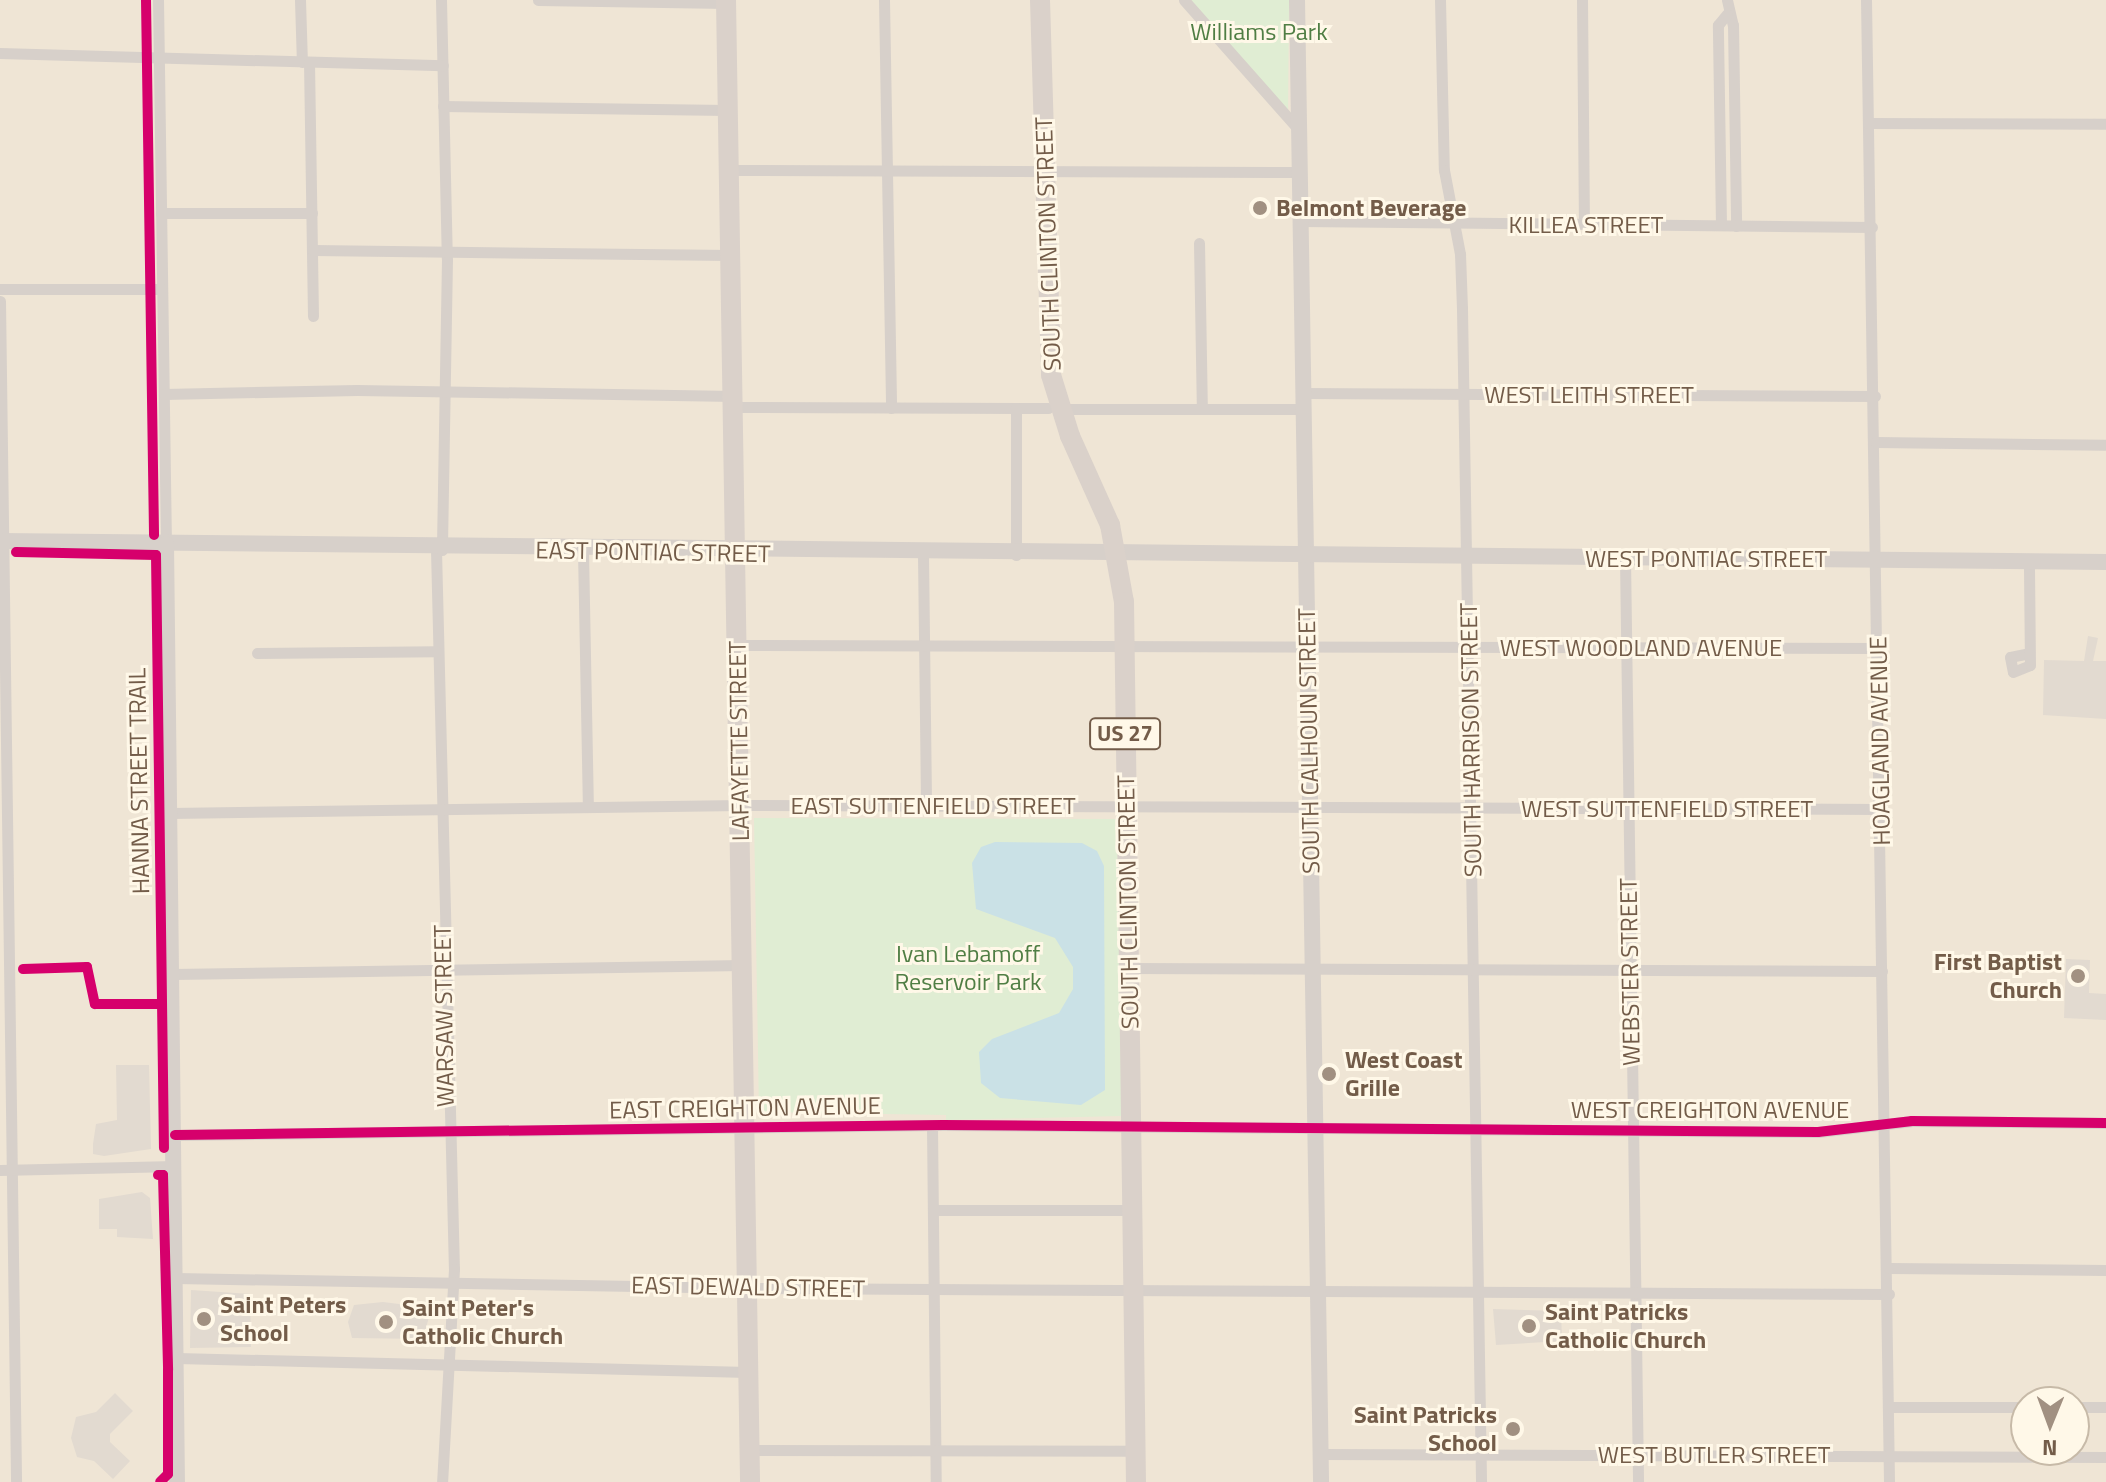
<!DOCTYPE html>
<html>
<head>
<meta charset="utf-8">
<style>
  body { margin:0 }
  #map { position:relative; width:2106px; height:1482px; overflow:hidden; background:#f6f2e8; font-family:"Titillium Web",sans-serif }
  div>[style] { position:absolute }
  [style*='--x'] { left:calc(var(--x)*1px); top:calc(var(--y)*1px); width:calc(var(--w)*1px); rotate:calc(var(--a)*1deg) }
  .residential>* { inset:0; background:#efe5d5 }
  .green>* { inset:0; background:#e0edd3 }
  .water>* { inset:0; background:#cae1e6 }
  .building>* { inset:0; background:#e2dad0 }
  .street>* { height:11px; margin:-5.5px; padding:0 5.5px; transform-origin:5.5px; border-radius:5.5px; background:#d7d0ca }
  .secondary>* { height:16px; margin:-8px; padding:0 8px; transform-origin:8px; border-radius:8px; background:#d7d0ca }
  .highway>* { height:20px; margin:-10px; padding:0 10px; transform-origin:10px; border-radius:10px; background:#dad1ca }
  .cycleway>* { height:10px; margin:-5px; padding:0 5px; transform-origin:5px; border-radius:5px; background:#d6006c }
  .dots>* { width:22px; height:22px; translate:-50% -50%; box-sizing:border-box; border:4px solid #fff8e8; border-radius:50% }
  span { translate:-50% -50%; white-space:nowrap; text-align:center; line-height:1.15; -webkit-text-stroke:6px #fff8e8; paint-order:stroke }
  .shield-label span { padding:2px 6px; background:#fff8e8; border:2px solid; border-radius:6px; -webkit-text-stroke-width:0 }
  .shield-label { font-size:22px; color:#735c49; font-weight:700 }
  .park-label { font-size:24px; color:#507e44 }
  .poi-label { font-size:24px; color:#735c49; font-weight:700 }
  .left { translate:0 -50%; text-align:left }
  .right { translate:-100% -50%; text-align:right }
  .street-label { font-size:24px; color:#735c49 }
  .north { position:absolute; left:2010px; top:1386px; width:80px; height:80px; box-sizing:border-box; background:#fff8e8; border:2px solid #c7baa8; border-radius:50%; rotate:181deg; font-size:22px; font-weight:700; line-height:32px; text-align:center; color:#735c49 }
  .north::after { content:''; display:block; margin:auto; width:28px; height:36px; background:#a19081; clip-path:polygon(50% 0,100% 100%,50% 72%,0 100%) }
</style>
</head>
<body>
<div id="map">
  <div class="residential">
    <div style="clip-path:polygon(evenodd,0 0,2106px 0,2106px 1482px,0 1482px,0 0,2026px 1402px,2074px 1402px,2074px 1450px,2026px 1450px,2026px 1402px)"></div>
  </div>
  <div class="green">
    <div style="clip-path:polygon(1191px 0,1289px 0,1288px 114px)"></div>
    <div style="clip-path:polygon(754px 818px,1117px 819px,1122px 1116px,946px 1120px,946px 1115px,759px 1112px)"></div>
  </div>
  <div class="water">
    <div style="clip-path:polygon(1082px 843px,1097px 851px,1104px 866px,1105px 1090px,1081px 1105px,1000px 1098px,981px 1083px,979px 1052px,992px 1039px,1059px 1013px,1073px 989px,1073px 967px,1055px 938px,976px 909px,972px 863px,981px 847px,995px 842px)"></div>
  </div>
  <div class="building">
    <div style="clip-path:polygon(2088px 636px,2098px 638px,2093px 661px,2106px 661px,2106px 719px,2043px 715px,2044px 660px,2084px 661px)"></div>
    <div style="clip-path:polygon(2066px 959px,2090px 960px,2089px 993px,2106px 994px,2106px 1020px,2064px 1018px)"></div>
    <div style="clip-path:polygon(116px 1065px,149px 1065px,151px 1149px,104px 1156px,93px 1154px,93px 1144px,96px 1124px,117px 1120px)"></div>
    <div style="clip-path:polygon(142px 1192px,150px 1198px,153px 1239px,117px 1237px,117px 1229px,99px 1229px,99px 1199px)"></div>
    <div style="clip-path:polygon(191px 1290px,250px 1294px,251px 1347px,190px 1348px)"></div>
    <div style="clip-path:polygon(383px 1302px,423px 1307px,423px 1317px,429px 1317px,423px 1339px,352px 1338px,348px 1322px,354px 1305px)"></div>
    <div style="clip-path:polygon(1493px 1309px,1561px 1311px,1562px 1341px,1496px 1345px)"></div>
    <div style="clip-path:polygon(115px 1393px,133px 1411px,110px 1434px,110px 1442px,130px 1461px,113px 1479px,94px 1461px,77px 1457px,71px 1438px,76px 1417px,96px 1412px)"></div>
  </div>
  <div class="street">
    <div style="--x:158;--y:0;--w:544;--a:89.16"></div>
    <div style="--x:300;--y:0;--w:62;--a:88.2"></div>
    <div style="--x:441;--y:0;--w:259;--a:88.7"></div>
    <div style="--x:447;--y:259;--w:291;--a:91"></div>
    <div style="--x:538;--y:0;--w:188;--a:0.9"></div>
    <div style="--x:884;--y:0;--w:408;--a:89"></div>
    <div style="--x:1184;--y:0;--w:172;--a:48.5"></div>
    <div style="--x:1440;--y:0;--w:170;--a:88.7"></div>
    <div style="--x:1444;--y:170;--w:86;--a:79.2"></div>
    <div style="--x:1460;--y:254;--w:55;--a:87.9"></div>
    <div style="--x:1462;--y:309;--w:1173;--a:89.07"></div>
    <div style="--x:1582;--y:0;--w:224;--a:89.5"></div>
    <div style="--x:1727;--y:0;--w:26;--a:77"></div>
    <div style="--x:1733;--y:25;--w:201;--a:89.1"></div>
    <div style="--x:1866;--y:0;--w:1482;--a:89.11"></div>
    <div style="--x:0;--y:53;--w:443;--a:1.6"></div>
    <div style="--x:309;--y:62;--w:254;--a:89.1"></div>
    <div style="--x:443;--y:106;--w:284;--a:0.8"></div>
    <div style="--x:1868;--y:123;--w:238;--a:0.2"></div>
    <div style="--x:729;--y:170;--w:570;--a:0.2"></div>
    <div style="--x:161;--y:213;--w:151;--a:0"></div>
    <div style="--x:1301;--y:221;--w:571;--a:0.6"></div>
    <div style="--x:1721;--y:225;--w:200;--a:-90.9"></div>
    <div style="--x:1718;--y:25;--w:14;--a:-51"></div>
    <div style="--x:1199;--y:243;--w:166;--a:89"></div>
    <div style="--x:313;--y:250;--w:417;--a:0.7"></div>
    <div style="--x:0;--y:289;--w:161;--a:0"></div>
    <div style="--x:0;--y:301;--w:1181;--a:89.22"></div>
    <div style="--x:1303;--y:393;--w:572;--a:0.3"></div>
    <div style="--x:164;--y:394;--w:193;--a:-1.2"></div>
    <div style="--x:357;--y:390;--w:377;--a:0.9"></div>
    <div style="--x:734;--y:407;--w:314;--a:0.2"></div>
    <div style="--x:1016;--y:408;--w:147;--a:90"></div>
    <div style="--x:1060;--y:409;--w:243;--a:0"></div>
    <div style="--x:1876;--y:442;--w:230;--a:0.7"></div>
    <div style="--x:436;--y:550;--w:719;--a:88.57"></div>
    <div style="--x:454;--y:1269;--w:213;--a:93.2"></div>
    <div style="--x:583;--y:551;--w:254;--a:88.9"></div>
    <div style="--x:923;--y:555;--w:250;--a:89.3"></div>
    <div style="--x:1625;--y:558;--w:924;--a:89.19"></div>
    <div style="--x:737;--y:645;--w:1141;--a:0.15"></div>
    <div style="--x:257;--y:653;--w:179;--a:-0.6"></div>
    <div style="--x:2025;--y:654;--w:15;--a:169"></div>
    <div style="--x:2010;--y:657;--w:15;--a:79"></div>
    <div style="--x:2013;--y:672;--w:18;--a:-22"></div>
    <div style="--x:2030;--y:665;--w:104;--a:-90.6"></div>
    <div style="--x:171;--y:813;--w:570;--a:-0.8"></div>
    <div style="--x:741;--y:805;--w:1140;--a:0.2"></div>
    <div style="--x:1128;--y:968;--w:754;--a:0.23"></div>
    <div style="--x:173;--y:974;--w:570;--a:-0.9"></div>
    <div style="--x:932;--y:1126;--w:356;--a:89.4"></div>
    <div style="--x:175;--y:1135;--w:768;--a:-0.75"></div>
    <div style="--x:943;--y:1125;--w:875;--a:0.46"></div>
    <div style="--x:1818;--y:1132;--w:95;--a:-6.7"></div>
    <div style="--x:1912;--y:1121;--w:194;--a:0.6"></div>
    <div style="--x:0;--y:1170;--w:175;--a:-1.3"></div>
    <div style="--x:933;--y:1210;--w:197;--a:0"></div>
    <div style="--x:1889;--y:1268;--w:217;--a:0.5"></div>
    <div style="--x:176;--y:1278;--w:573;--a:1"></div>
    <div style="--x:749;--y:1288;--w:1140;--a:0.3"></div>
    <div style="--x:177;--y:1358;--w:571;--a:1.4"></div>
    <div style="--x:1888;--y:1407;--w:138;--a:0"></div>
    <div style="--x:2074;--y:1407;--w:32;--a:0"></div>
    <div style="--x:751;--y:1450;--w:384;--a:0.1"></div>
    <div style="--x:1321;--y:1454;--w:785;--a:0.22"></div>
  </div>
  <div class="secondary">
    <div style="--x:1297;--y:0;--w:1482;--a:89.07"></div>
    <div style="--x:0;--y:541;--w:2106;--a:0.57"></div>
    <div style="--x:166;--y:544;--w:938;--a:89.33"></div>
  </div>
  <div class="highway">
    <div style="--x:726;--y:0;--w:1482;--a:89.07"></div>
    <div style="--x:1040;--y:0;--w:375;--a:88.3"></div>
    <div style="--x:1051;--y:375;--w:64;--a:72.7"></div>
    <div style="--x:1070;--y:436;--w:98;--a:65.8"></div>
    <div style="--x:1110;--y:525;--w:78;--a:79.7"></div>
    <div style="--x:1124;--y:602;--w:880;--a:89.22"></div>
  </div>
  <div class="cycleway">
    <div style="--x:146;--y:0;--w:535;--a:89.14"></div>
    <div style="--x:16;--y:552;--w:140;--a:1.2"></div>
    <div style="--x:156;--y:555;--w:593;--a:89.23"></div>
    <div style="--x:23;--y:969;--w:64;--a:-1.8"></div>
    <div style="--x:87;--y:967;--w:38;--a:78"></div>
    <div style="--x:95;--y:1004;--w:66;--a:0"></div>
    <div style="--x:175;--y:1135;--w:768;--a:-0.75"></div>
    <div style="--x:943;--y:1125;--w:875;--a:0.46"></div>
    <div style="--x:1818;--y:1132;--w:95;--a:-6.7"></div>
    <div style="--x:1912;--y:1121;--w:194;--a:0.6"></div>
    <div style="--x:158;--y:1175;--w:5;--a:0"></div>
    <div style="--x:163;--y:1175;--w:195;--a:88.5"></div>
    <div style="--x:168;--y:1370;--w:104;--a:90"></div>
    <div style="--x:168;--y:1474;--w:11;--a:135"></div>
  </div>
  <div class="dots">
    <div style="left:1260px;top:208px;background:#a19081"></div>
    <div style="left:2078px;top:976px;background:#a19081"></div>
    <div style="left:1329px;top:1074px;background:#a19081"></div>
    <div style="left:204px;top:1319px;background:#a19081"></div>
    <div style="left:386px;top:1322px;background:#a19081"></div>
    <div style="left:1529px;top:1326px;background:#a19081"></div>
    <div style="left:1513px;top:1429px;background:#a19081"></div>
  </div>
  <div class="shield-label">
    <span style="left:1125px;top:734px">US 27</span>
  </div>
  <div class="park-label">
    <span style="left:1259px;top:32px">Williams Park</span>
    <span style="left:968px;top:968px">Ivan Lebamoff<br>Reservoir Park</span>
  </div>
  <div class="poi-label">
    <span class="left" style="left:1276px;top:208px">Belmont Beverage</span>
    <span class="right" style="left:2062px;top:976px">First Baptist<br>Church</span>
    <span class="left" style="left:1345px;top:1074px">West Coast<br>Grille</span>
    <span class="left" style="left:220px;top:1319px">Saint Peters<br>School</span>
    <span class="left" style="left:402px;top:1322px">Saint Peter's<br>Catholic Church</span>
    <span class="left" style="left:1545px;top:1326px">Saint Patricks<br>Catholic Church</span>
    <span class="right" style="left:1497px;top:1429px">Saint Patricks<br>School</span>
  </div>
  <div class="street-label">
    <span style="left:1586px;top:225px">KILLEA STREET</span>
    <span style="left:1048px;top:244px;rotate:-92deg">SOUTH CLINTON STREET</span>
    <span style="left:1589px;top:395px">WEST LEITH STREET</span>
    <span style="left:653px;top:552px;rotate:1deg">EAST PONTIAC STREET</span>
    <span style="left:1706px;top:559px">WEST PONTIAC STREET</span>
    <span style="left:1641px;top:648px">WEST WOODLAND AVENUE</span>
    <span style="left:1471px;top:740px;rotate:-91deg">SOUTH HARRISON STREET</span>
    <span style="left:739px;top:741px;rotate:-91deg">LAFAYETTE STREET</span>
    <span style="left:1309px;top:741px;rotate:-91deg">SOUTH CALHOUN STREET</span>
    <span style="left:1880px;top:741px;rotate:-91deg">HOAGLAND AVENUE</span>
    <span style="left:139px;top:781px;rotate:-91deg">HANNA STREET TRAIL</span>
    <span style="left:933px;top:806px">EAST SUTTENFIELD STREET</span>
    <span style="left:1667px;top:809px">WEST SUTTENFIELD STREET</span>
    <span style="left:1128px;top:902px;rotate:-91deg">SOUTH CLINTON STREET</span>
    <span style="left:1630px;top:972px;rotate:-91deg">WEBSTER STREET</span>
    <span style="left:444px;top:1016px;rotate:-91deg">WARSAW STREET</span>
    <span style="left:745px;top:1108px;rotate:-1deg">EAST CREIGHTON AVENUE</span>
    <span style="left:1710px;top:1110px">WEST CREIGHTON AVENUE</span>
    <span style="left:748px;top:1287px;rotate:1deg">EAST DEWALD STREET</span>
    <span style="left:1714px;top:1455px">WEST BUTLER STREET</span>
  </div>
  <div class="north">N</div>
</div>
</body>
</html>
